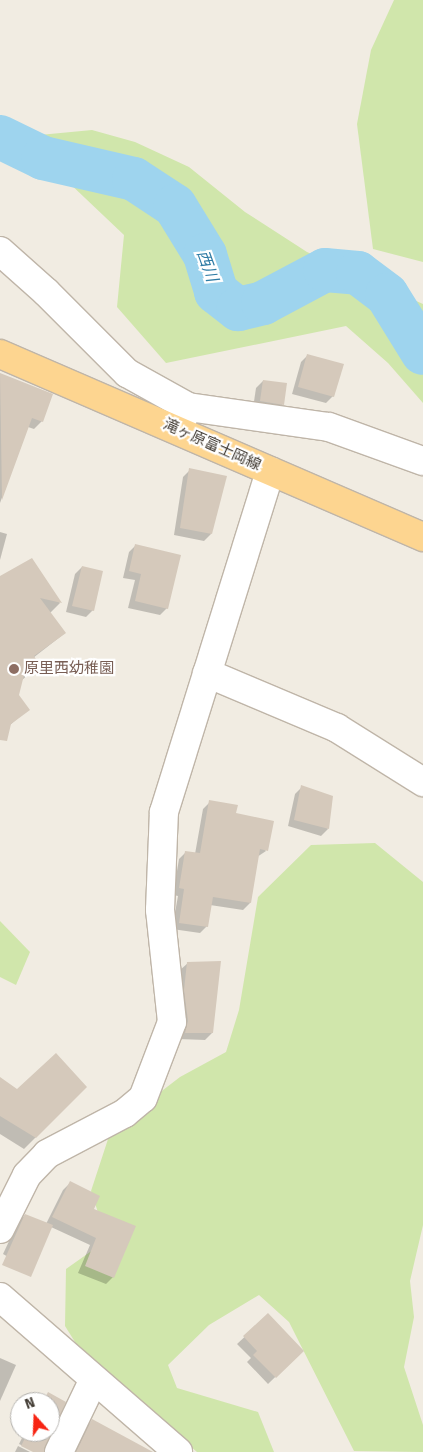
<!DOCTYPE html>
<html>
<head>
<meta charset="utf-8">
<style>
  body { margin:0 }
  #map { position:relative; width:423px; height:1452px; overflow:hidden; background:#f1ece2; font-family:"Fira Sans","Noto Sans JP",sans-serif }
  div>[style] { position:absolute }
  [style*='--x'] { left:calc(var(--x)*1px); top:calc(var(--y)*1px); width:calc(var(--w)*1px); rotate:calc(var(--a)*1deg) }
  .green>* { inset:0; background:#d0e6ab }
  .shadow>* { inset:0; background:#0003 }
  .river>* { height:44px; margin:-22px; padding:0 22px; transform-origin:22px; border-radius:22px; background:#9ed4ee }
  .building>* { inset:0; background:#d5c9bb }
  .roads { filter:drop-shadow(1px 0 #bfb5a8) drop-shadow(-1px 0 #bfb5a8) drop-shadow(0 1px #bfb5a8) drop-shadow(0 -1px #bfb5a8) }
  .minor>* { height:28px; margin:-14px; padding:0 14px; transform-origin:14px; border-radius:14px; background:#fff }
  .major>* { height:28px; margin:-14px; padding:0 14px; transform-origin:14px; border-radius:14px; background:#fdd590 }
  .dots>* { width:14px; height:14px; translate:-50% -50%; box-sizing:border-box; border:2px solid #fff; border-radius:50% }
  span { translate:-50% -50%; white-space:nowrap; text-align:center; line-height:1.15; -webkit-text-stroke:4.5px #fff; paint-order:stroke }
  .street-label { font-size:15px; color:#423b33 }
  .education-label { font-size:15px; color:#785e54 }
  .left { translate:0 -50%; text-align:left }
  .water-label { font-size:16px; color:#2e7ba4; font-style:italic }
  .north { position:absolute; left:10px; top:1392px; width:50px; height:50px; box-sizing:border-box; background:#fff; border:1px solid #b3b1ad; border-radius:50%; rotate:340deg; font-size:14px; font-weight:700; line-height:20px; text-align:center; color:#423b33 }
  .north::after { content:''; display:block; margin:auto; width:18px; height:22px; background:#f72413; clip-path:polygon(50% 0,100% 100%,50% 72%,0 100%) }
</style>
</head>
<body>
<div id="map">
  <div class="green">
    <div style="clip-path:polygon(394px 0,423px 0,423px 262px,373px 249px,357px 124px,371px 50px)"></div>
    <div style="clip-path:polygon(0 117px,29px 136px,92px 130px,135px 142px,189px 167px,245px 212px,307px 252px,423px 304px,423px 403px,388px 363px,346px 326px,166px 363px,117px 307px,124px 235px,46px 161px,0 153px)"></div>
    <div style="clip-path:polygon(375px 843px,423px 882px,423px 1225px,410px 1281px,414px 1317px,404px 1367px,423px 1425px,423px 1452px,354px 1451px,289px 1322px,259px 1295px,209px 1325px,168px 1365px,177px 1388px,258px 1412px,274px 1452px,197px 1452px,80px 1350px,65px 1326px,66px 1269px,107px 1240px,91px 1191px,111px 1130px,180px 1077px,226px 1052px,239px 1010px,258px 897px,311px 845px)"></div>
    <div style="clip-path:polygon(0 921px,30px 952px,16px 985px,0 977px)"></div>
  </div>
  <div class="shadow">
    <div style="clip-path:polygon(308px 355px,333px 396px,326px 403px,292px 394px,301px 362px)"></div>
    <div style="clip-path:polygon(0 375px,51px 395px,42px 421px,34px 429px,28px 427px,0 503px)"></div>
    <div style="clip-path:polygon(263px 381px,283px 404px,276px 411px,253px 408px,256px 388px)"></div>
    <div style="clip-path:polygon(190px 470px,211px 534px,204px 541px,174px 535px,183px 477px)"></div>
    <div style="clip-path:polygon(0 532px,7px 534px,0 560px)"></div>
    <div style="clip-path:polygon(136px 545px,167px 608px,160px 615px,128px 608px,135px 580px,123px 578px,129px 552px)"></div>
    <div style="clip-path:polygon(33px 562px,60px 603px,50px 613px,65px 633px,33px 658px,38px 666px,21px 681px,17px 695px,28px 709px,0 734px,0 577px)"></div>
    <div style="clip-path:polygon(82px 567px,93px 610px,86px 617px,66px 612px,75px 574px)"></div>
    <div style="clip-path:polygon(302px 787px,328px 829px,321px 836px,288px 826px,295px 794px)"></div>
    <div style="clip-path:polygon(210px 802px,235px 814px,266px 851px,257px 857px,250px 903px,243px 910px,210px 905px,207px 926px,200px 933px,172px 929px,178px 896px,173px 895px,179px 859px,186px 852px,195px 854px,203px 809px)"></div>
    <div style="clip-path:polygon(188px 963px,212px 1033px,205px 1040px,178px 1039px,180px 970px)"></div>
    <div style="clip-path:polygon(0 1078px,17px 1091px,86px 1087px,24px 1149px,0 1134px)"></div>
    <div style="clip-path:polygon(70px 1183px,92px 1210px,113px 1277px,106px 1284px,78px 1273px,90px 1245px,51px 1227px,29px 1269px,3px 1254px,18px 1222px,25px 1215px,46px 1224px,63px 1190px)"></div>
    <div style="clip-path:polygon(268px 1315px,302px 1351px,268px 1384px,247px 1362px,251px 1358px,237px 1344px)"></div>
    <div style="clip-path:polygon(0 1358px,16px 1365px,0 1401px)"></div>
    <div style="clip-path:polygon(92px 1421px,148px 1452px,73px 1452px,83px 1430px)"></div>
    <div style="clip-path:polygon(25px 1432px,50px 1432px,44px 1452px,36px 1452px,19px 1444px)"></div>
    <div style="clip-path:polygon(18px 1446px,30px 1452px,15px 1452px)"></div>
  </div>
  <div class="river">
    <div style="--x:0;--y:137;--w:48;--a:26"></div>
    <div style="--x:43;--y:158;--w:93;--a:13"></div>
    <div style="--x:134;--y:179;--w:49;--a:33.4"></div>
    <div style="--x:175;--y:206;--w:57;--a:58.5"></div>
    <div style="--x:205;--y:255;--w:39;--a:73"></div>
    <div style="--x:216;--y:292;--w:28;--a:38"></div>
    <div style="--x:238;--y:309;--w:26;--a:-13"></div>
    <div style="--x:263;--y:303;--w:70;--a:-28"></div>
    <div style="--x:325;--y:270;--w:33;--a:5"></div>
    <div style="--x:358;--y:273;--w:36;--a:37"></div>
    <div style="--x:387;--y:295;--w:68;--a:58.2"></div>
  </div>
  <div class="building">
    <div style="clip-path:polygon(307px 354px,344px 364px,334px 397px,298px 387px)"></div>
    <div style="clip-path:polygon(0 373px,53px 394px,43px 422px,32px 418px,2px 500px)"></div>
    <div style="clip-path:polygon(263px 380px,287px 383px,284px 405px,260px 401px)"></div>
    <div style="clip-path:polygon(189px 468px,227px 476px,212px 534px,180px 528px)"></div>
    <div style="clip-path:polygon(135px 544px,181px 555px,168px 609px,135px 601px,141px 574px,129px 571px)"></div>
    <div style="clip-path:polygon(32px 558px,62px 603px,40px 598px,66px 633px,34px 656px,40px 666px,24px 675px,19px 695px,30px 710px,11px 724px,7px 741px,0 740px,0 576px)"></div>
    <div style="clip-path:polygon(82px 566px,103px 571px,94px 611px,72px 606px)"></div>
    <div style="clip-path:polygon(301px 785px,333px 796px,329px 829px,294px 820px)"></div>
    <div style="clip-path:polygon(209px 800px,238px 805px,236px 813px,274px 821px,268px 851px,260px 849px,251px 903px,213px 897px,208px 927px,179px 923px,184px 889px,179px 888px,185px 851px,200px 853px)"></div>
    <div style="clip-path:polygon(221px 961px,213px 1033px,185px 1033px,188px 1021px,184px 990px,187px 962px)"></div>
    <div style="clip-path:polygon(56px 1053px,87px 1087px,36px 1138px,0 1116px,0 1077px,17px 1089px)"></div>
    <div style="clip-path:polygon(70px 1181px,100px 1196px,94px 1209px,136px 1226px,114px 1278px,85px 1266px,96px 1238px,52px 1217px)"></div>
    <div style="clip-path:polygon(25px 1214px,53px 1225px,31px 1277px,2px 1265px)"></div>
    <div style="clip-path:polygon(268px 1313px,304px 1351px,276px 1378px,253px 1355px,257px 1351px,243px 1336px)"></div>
    <div style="clip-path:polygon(48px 1392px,66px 1402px,44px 1452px,33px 1452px,21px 1446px,28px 1432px,50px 1432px,50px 1402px,43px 1402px)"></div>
    <div style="clip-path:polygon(92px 1419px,153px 1452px,76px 1452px)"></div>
  </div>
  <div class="roads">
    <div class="minor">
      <div style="--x:0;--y:251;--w:62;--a:41.7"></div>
      <div style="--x:46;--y:292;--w:115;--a:45"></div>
      <div style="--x:127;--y:373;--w:70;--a:29.1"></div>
      <div style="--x:178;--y:429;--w:24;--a:-66"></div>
      <div style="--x:188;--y:407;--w:142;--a:8.1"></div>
      <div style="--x:329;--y:427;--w:100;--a:19.9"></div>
      <div style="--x:207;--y:673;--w:141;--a:22.9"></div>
      <div style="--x:337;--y:728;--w:102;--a:32.1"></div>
      <div style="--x:0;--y:1229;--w:60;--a:-63.4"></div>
      <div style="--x:27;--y:1175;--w:29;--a:-46"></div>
      <div style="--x:47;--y:1154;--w:88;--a:-27.7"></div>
      <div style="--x:125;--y:1113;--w:23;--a:-40"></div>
      <div style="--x:143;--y:1098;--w:81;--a:-69.1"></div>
      <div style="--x:172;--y:1022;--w:113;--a:-96.1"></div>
      <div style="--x:160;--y:910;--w:98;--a:-87.7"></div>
      <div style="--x:164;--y:812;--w:357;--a:-72.7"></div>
      <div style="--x:0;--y:1297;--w:236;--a:41"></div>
      <div style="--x:59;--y:1452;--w:79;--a:-64.4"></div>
    </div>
    <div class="major">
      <div style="--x:0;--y:354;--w:461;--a:23.4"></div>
    </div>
  </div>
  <div class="dots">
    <div style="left:14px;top:669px;background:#8d6e63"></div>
  </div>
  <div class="street-label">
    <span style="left:212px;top:445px;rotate:24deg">滝ヶ原富士岡線</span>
  </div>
  <div class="education-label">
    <span class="left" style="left:24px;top:669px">原里西幼稚園</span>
  </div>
  <div class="water-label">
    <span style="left:207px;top:266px;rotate:70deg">西川</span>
  </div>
  <div class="north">N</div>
</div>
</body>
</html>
